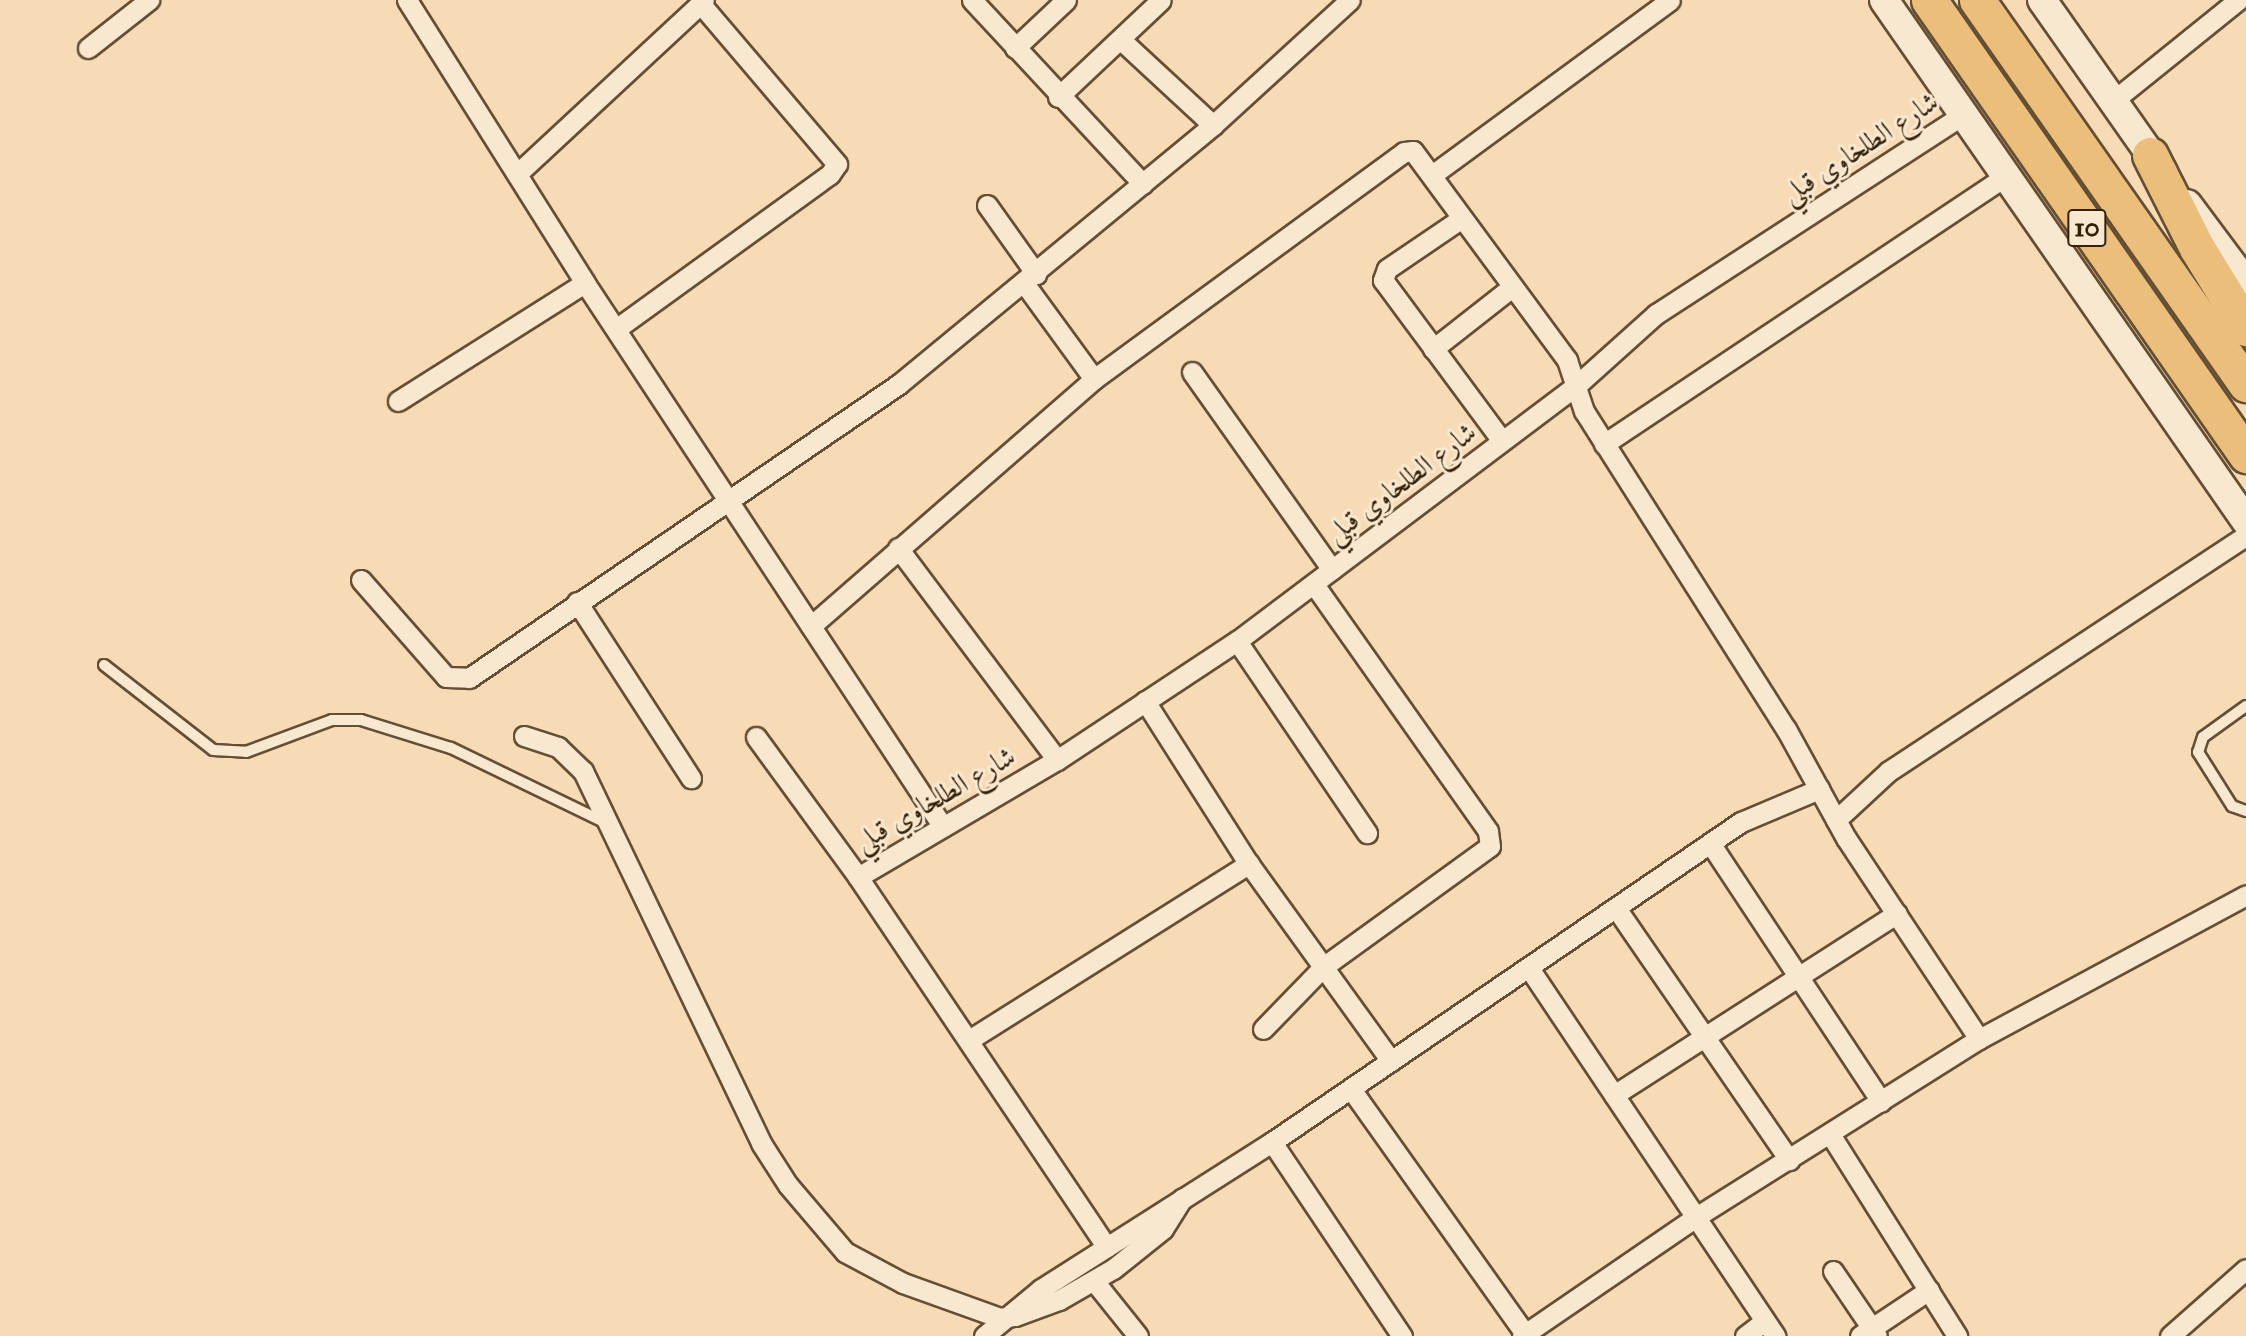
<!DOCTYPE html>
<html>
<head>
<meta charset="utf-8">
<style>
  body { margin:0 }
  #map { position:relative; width:2246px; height:1336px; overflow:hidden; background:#f6dbb6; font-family:"IM FELL Great Primer",Amiri,serif }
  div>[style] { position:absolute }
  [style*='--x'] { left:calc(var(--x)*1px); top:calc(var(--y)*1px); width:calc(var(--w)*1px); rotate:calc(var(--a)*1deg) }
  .roads { filter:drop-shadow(2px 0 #654f34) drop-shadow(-2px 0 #654f34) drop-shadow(0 2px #654f34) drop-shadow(0 -2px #654f34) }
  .lane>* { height:10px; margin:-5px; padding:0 5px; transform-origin:5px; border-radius:5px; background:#f9e8d0 }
  .street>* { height:19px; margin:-9.5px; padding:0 9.5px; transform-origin:9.5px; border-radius:9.5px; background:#f9e8d0 }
  .secondary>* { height:28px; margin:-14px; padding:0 14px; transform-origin:14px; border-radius:14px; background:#f9e8d0 }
  .highway>* { height:35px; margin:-17.5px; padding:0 17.5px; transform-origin:17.5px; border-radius:17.5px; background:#ebbe7b }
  span { translate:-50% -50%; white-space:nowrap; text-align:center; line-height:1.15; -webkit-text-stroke:6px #f9e8d0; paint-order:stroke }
  .shield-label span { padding:2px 5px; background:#f9e8d0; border:2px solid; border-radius:5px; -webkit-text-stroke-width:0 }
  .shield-label { font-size:26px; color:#352009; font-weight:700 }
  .street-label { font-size:28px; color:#352009 }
</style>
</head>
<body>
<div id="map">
  <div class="roads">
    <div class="lane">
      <div style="--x:104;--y:665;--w:138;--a:37.9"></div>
      <div style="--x:213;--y:750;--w:33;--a:3"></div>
      <div style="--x:246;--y:752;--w:92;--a:-20.4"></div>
      <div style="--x:332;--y:720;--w:29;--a:0"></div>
      <div style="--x:361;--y:720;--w:94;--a:17.3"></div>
      <div style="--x:451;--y:748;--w:170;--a:25.8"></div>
      <div style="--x:2246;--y:706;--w:53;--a:144.2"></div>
      <div style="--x:2203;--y:737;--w:16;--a:108"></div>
      <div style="--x:2198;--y:752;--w:64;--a:57.8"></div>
      <div style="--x:2232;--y:806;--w:15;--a:20"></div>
    </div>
    <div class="street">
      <div style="--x:407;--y:0;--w:334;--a:57.8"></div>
      <div style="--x:585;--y:283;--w:651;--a:56.65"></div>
      <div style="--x:972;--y:0;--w:251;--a:47.1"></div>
      <div style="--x:1120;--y:39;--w:127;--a:42.8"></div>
      <div style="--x:88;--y:48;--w:78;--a:-38.2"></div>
      <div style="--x:1015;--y:48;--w:70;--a:-43.3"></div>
      <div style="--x:1058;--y:97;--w:141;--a:-43.3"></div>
      <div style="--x:2113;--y:101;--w:161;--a:-38.9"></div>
      <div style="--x:517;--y:174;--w:255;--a:-42.9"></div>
      <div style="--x:1432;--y:175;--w:295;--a:-36.3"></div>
      <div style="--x:987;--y:205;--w:85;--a:54.6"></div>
      <div style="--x:1462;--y:218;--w:91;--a:145.8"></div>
      <div style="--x:1387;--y:269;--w:12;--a:110"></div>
      <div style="--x:1383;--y:280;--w:200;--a:53.5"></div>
      <div style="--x:1024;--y:283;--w:119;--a:53.9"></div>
      <div style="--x:616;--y:329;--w:264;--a:-35.9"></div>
      <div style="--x:830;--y:174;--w:12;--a:-55"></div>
      <div style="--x:837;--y:164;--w:211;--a:-130.4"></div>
      <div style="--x:1433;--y:349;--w:100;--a:-38.1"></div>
      <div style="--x:1192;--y:372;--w:242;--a:54.7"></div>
      <div style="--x:398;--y:401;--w:221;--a:-32.3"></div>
      <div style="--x:1604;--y:444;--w:485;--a:-33.7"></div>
      <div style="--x:898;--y:548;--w:265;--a:53.1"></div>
      <div style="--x:361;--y:580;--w:129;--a:48.8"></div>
      <div style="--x:446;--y:677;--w:23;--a:2"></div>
      <div style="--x:469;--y:678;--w:521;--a:-34.36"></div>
      <div style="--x:899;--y:384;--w:407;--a:-39.5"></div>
      <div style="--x:1213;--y:125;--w:185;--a:-42.4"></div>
      <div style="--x:577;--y:602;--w:210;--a:57.1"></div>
      <div style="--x:811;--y:626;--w:376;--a:-41.1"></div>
      <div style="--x:1094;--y:379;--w:384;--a:-36.2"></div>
      <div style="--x:1404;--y:152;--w:9;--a:-6"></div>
      <div style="--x:1413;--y:151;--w:260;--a:53.6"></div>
      <div style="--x:1567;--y:360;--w:54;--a:71.6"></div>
      <div style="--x:1584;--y:411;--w:377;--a:57.6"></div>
      <div style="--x:1786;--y:729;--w:124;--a:61.2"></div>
      <div style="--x:1846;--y:838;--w:241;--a:56.5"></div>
      <div style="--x:1237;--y:641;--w:232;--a:55.9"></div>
      <div style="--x:1145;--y:701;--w:193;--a:57.5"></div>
      <div style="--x:1249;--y:864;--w:243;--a:54.2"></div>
      <div style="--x:524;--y:736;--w:36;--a:18"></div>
      <div style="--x:558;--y:747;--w:35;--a:44"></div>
      <div style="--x:583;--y:771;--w:412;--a:64.4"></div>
      <div style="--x:761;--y:1143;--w:50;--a:57.3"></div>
      <div style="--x:788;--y:1185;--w:88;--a:49.6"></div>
      <div style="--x:845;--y:1252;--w:66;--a:28.1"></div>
      <div style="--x:903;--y:1283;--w:103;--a:19.8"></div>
      <div style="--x:1000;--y:1318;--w:15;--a:-8"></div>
      <div style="--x:1015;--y:1316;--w:47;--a:-20"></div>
      <div style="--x:1059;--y:1300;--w:62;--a:-29.9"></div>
      <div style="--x:1113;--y:1269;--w:64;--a:-38.7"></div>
      <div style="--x:1163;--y:1229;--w:36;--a:-58"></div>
      <div style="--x:756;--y:737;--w:173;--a:53.9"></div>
      <div style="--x:858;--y:877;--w:446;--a:56.1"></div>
      <div style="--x:1836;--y:820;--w:72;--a:-42.8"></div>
      <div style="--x:1889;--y:771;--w:427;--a:-33.4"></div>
      <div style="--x:1710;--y:843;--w:310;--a:56.5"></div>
      <div style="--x:858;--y:877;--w:231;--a:-30.5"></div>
      <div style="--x:1057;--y:760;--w:216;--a:-33.5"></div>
      <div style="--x:1237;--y:641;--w:427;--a:-37"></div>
      <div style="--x:1578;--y:384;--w:105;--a:-41.9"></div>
      <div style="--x:1656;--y:314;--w:367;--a:-33"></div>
      <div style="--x:1616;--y:908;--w:306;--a:55.5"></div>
      <div style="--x:1529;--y:968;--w:443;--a:56.2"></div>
      <div style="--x:1263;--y:1029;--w:86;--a:-45.9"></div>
      <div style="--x:1323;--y:967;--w:206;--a:-35.9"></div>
      <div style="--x:1490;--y:846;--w:15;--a:-98"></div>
      <div style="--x:1488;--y:831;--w:302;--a:-125.2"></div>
      <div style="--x:969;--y:1040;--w:331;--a:-32.2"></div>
      <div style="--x:1351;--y:1089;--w:301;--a:54.6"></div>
      <div style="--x:1614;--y:1095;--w:336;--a:-32.7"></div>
      <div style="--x:1830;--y:1134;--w:239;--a:57.8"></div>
      <div style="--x:1272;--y:1142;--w:234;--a:56.2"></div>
      <div style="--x:1833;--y:1271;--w:78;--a:55.9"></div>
      <div style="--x:1094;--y:1281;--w:70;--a:51.3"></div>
      <div style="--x:984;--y:1336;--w:74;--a:-39.5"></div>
      <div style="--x:1041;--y:1289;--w:274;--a:-32.5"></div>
      <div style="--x:1272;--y:1142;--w:568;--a:-34.31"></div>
      <div style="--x:1741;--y:822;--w:85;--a:-22.9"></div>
      <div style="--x:1522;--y:1336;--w:211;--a:-34.4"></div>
      <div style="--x:1696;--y:1217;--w:334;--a:-32.2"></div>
      <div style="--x:1979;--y:1039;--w:303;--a:-28.3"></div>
      <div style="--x:1745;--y:1336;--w:25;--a:-37"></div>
      <div style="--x:1860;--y:1336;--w:83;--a:-33.7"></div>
      <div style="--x:2170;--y:1336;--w:101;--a:-41.4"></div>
    </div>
    <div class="secondary">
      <div style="--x:1884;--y:0;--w:634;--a:55.21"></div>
      <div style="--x:2042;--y:0;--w:210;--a:54.9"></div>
      <div style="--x:2187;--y:204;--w:99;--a:53.2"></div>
    </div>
    <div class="highway">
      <div style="--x:1929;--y:0;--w:555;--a:55.13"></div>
      <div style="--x:1977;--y:0;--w:469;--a:55"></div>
      <div style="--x:2150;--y:155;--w:104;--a:63.2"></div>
      <div style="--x:2197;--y:248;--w:94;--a:58.5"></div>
    </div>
  </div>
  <div class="shield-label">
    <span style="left:2087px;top:228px">10</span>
  </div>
  <div class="street-label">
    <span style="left:1860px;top:148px;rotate:-33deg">شارع الطلخاوي قبلي</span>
    <span style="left:1401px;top:483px;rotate:-37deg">شارع الطلخاوي قبلي</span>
    <span style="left:935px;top:799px;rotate:-30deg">شارع الطلخاوي قبلي</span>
  </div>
</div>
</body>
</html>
